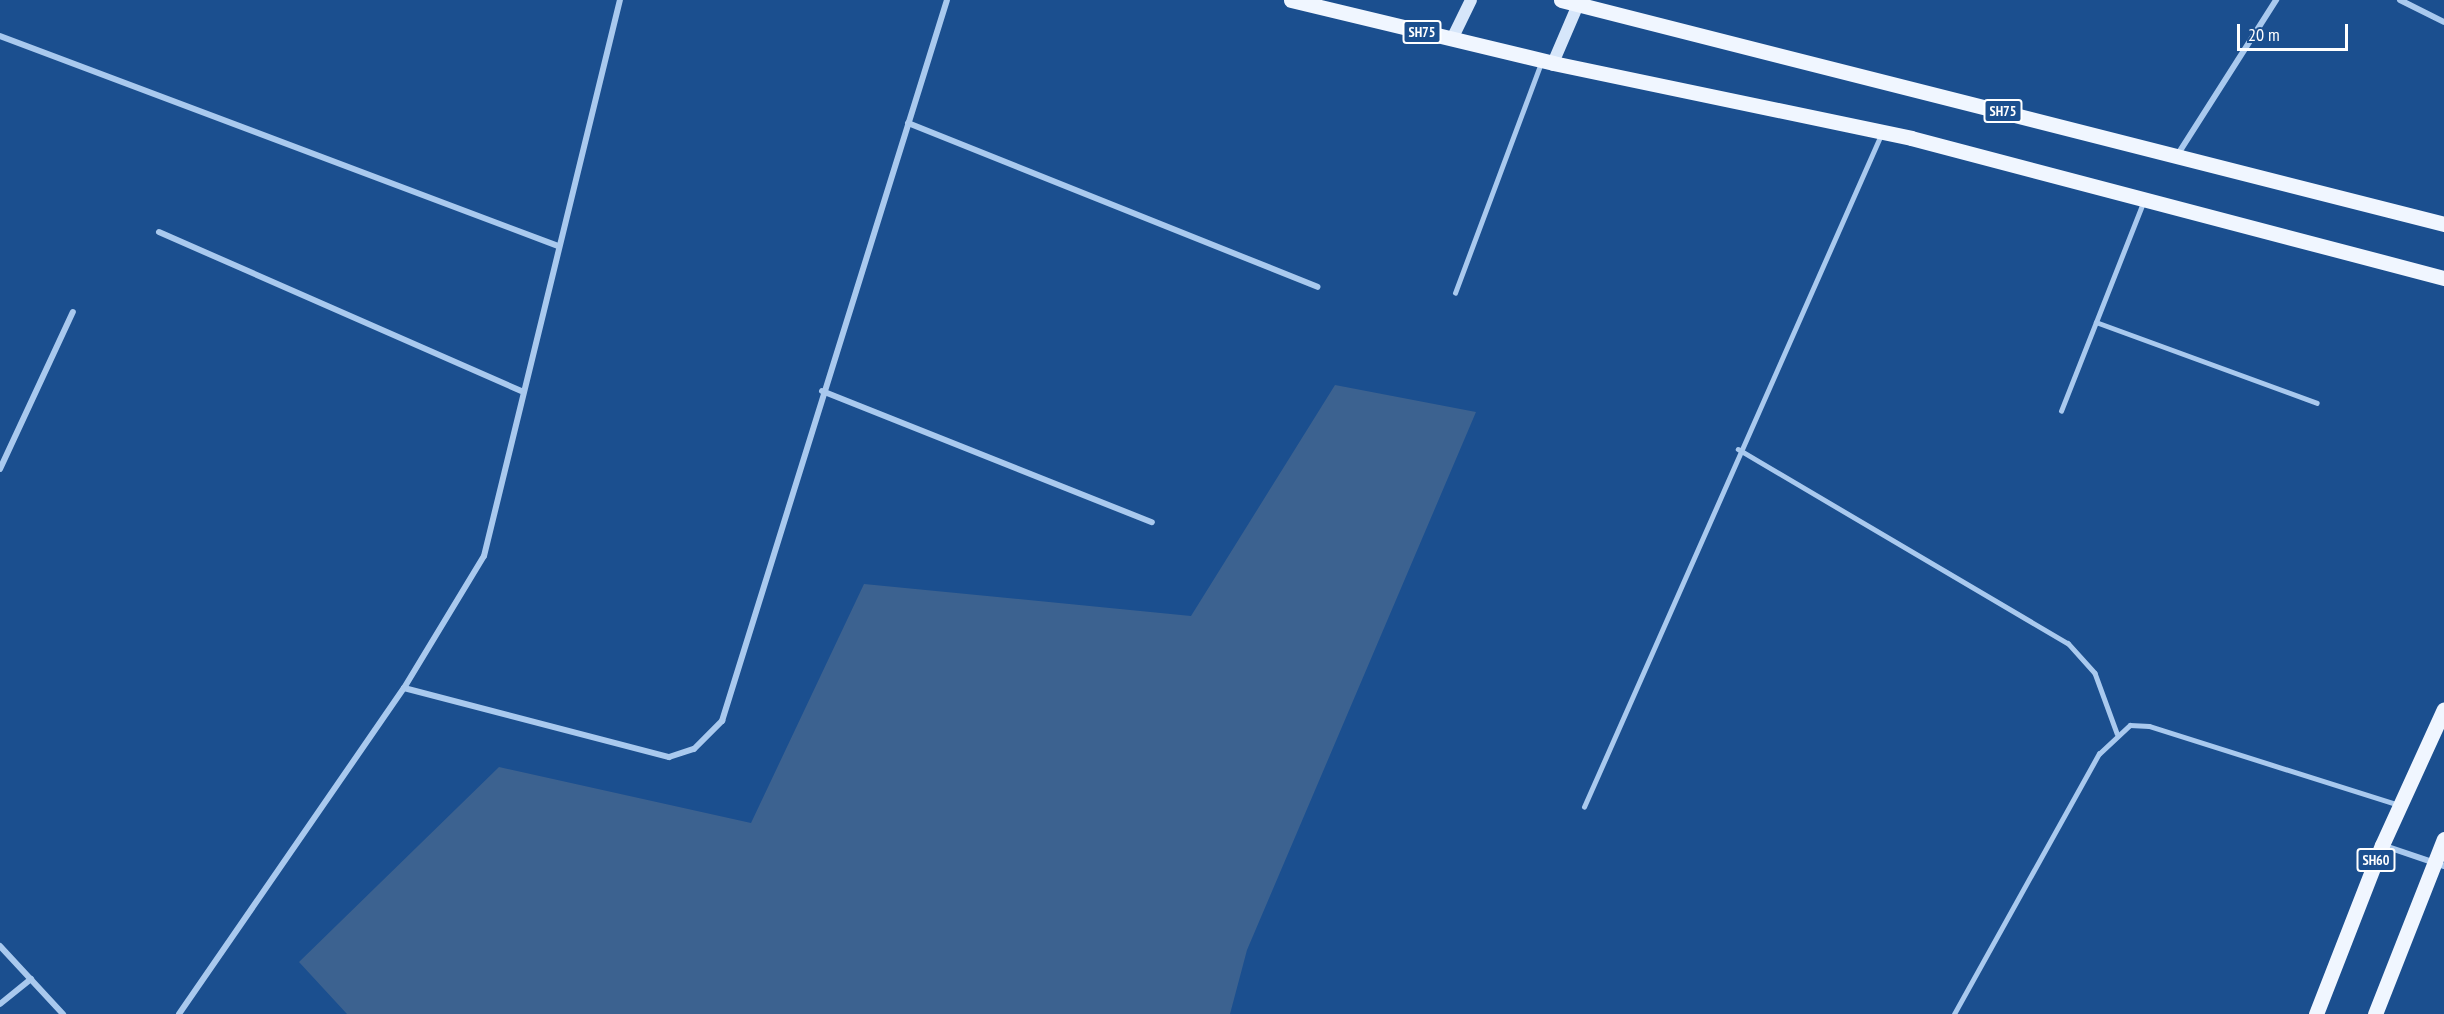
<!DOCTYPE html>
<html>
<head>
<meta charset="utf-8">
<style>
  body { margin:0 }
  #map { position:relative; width:2444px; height:1014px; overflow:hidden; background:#1b4f8f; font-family:"PT Sans Narrow",sans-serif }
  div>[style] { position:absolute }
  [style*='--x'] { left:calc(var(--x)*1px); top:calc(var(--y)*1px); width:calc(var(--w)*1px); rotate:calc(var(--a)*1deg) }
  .water>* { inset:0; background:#3c6290 }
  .lane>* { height:4.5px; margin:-2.25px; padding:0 2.25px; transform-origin:2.25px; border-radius:2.25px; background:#a9c9ee }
  .street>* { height:6px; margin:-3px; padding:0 3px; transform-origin:3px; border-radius:3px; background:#a9c9ee }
  .secondary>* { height:12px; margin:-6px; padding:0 6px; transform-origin:6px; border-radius:6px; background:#d6e6fa }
  .primary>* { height:15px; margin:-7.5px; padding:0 7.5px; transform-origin:7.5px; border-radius:7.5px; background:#f0f6ff }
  span { translate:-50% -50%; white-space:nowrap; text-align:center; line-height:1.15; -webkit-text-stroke:4.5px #1b4f8f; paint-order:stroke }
  .shield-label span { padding:2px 4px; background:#1b4f8f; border:2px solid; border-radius:4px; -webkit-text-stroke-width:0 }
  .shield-label { font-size:14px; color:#fff; font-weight:700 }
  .scale { position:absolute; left:2237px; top:24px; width:111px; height:27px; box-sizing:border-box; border:3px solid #fff; border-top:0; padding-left:8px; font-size:18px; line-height:21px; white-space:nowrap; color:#fff; -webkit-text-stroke:4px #1b4f8f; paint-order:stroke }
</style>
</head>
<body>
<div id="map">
  <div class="water">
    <div style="clip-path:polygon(1335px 385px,1476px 412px,1247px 950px,1230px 1014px,347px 1014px,299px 962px,499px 767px,751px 823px,864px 584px,1191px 616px)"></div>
  </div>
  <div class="lane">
    <div style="--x:1455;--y:293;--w:246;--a:-69.5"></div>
    <div style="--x:2096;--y:322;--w:235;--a:20.1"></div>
    <div style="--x:2061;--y:411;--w:224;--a:-68.5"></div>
    <div style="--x:1738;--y:449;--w:383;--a:30.5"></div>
    <div style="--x:2068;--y:643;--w:40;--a:48"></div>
    <div style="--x:2095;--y:673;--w:64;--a:69.9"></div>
    <div style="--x:1584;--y:807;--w:735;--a:-66.16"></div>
    <div style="--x:1954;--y:1014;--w:298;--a:-60.9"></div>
    <div style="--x:2099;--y:754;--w:42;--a:-43.1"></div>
    <div style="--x:2130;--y:725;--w:19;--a:3"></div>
    <div style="--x:2149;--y:726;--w:260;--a:17.5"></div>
  </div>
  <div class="street">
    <div style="--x:2400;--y:0;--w:49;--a:26.6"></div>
    <div style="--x:0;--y:36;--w:596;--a:20.62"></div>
    <div style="--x:908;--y:123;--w:441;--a:21.8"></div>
    <div style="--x:2178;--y:154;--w:183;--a:-57.5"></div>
    <div style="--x:159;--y:232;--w:395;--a:23.7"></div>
    <div style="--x:822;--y:391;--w:355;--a:21.7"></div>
    <div style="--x:0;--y:469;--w:173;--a:-65.1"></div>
    <div style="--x:404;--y:688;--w:274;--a:14.6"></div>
    <div style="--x:669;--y:757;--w:26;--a:-18"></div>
    <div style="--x:694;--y:749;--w:40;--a:-45"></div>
    <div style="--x:722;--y:721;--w:755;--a:-72.67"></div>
    <div style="--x:2382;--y:845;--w:65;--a:18.7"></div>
    <div style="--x:0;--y:946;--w:93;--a:47.2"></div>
    <div style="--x:0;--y:1004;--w:40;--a:-39"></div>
    <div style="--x:179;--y:1014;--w:396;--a:-55.4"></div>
    <div style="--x:404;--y:688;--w:154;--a:-58.8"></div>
    <div style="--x:484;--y:556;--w:572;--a:-76.26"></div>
  </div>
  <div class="secondary">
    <div style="--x:1452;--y:39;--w:43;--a:-64"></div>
    <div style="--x:1553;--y:63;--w:69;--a:-66.8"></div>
  </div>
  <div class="primary">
    <div style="--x:1291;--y:0;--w:269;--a:13.5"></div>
    <div style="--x:1553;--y:63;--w:366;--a:11.8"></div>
    <div style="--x:1911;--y:138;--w:551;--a:14.72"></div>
    <div style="--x:1561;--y:0;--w:911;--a:14.23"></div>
    <div style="--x:2316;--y:1014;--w:181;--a:-68.7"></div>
    <div style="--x:2382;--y:845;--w:149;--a:-65.5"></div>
    <div style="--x:2375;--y:1014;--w:188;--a:-68.5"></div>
  </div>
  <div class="shield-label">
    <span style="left:1422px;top:32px">SH75</span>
    <span style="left:2003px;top:111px">SH75</span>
    <span style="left:2376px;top:860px">SH60</span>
  </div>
  <div class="scale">20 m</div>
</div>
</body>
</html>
